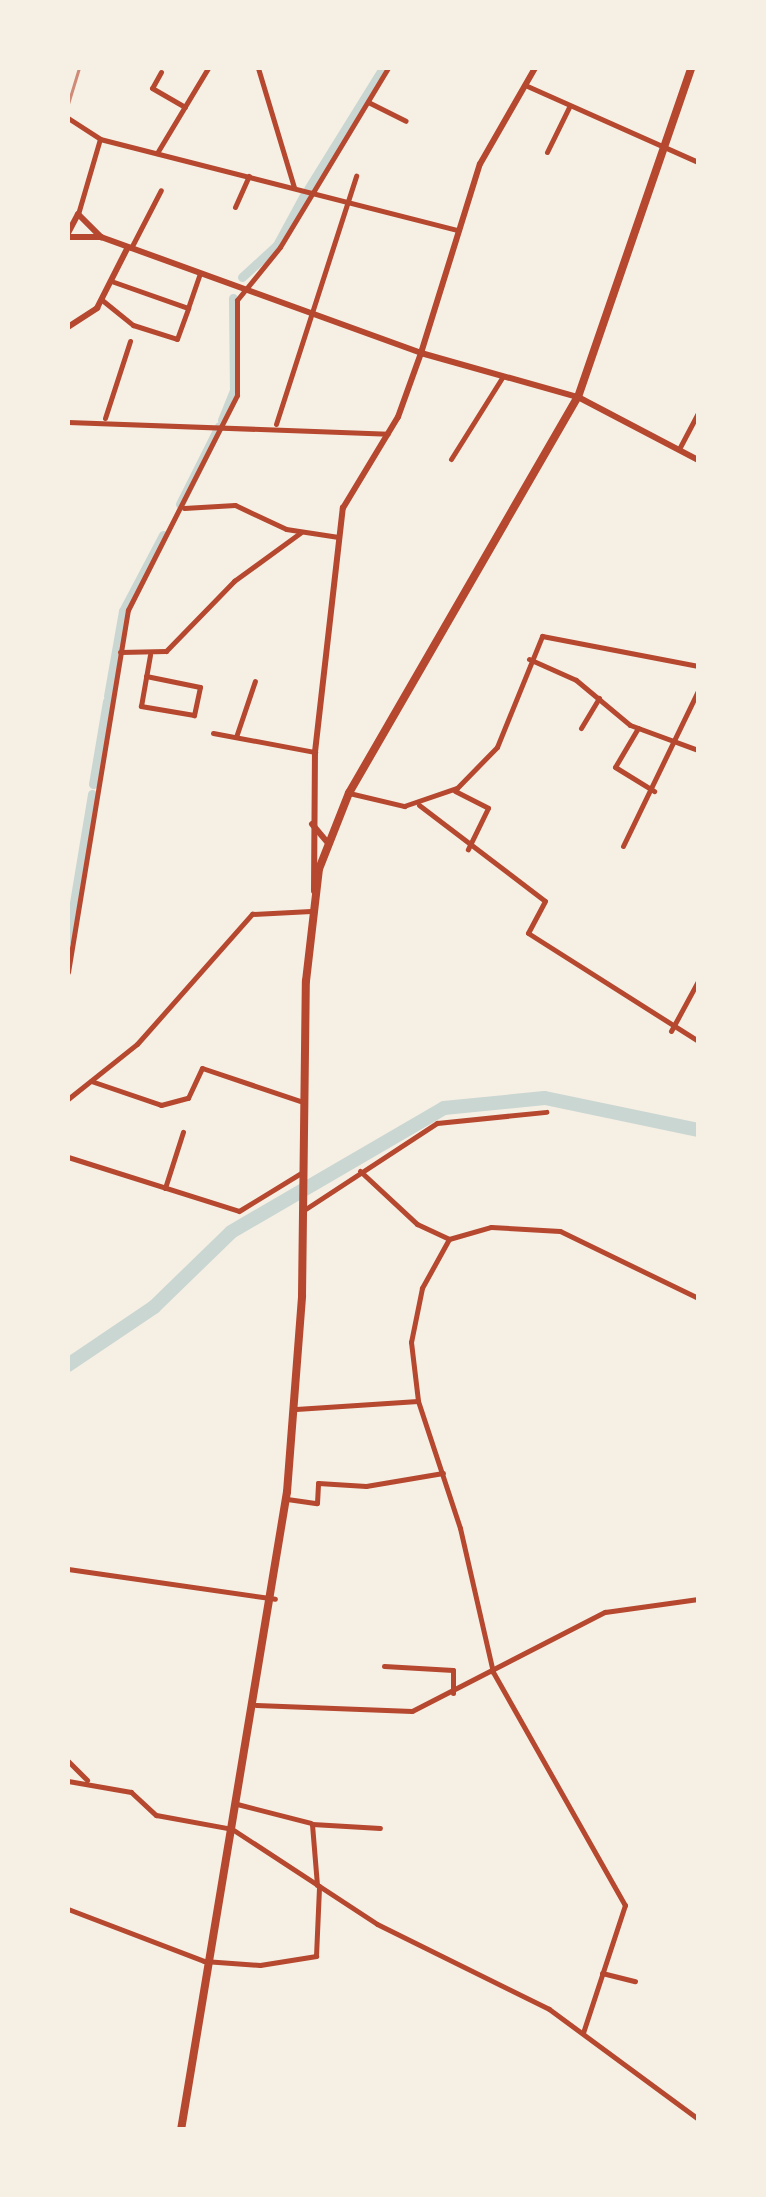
<!DOCTYPE html>
<html>
<head>
<meta charset="utf-8">
<style>
  body { margin:0 }
  #map { position:relative; width:766px; height:2197px; overflow:hidden; background:#f6efe4; font-family:Ubuntu,sans-serif }
  div>[style] { position:absolute }
  [style*='--x'] { left:calc(var(--x)*1px); top:calc(var(--y)*1px); width:calc(var(--w)*1px); rotate:calc(var(--a)*1deg) }
  .canal>* { height:9px; margin:-4.5px; padding:0 4.5px; transform-origin:4.5px; border-radius:4.5px; background:#c9d6d2 }
  .river>* { height:14px; margin:-7px; padding:0 7px; transform-origin:7px; border-radius:7px; background:#c9d6d2 }
  .minor>* { height:5px; margin:-2.5px; padding:0 2.5px; transform-origin:2.5px; border-radius:2.5px; background:#b5482f }
  .tertiary>* { height:6px; margin:-3px; padding:0 3px; transform-origin:3px; border-radius:3px; background:#b5482f }
  .secondary>* { height:6px; margin:-3px; padding:0 3px; transform-origin:3px; border-radius:3px; background:#b5482f }
  .trunk>* { height:8px; margin:-4px; padding:0 4px; transform-origin:4px; border-radius:4px; background:#b5482f }
  .rail>* { height:2.5px; margin:-1.25px; padding:0 1.25px; transform-origin:1.25px; border-radius:1.25px; background:#cf8b77 }
  span { translate:-50% -50%; white-space:nowrap; text-align:center; line-height:1.15; -webkit-text-stroke:9px #f6efe4; paint-order:stroke }
  .frame { position:absolute; inset:0; border:70px solid #f6efe4; pointer-events:none }
</style>
</head>
<body>
<div id="map">
  <div class="canal">
    <div style="--x:308;--y:189;--w:142;--a:-58.2"></div>
    <div style="--x:242;--y:277;--w:47;--a:-42.4"></div>
    <div style="--x:277;--y:245;--w:57;--a:-61.6"></div>
    <div style="--x:222;--y:420;--w:31;--a:-68"></div>
    <div style="--x:234;--y:391;--w:93;--a:-90.6"></div>
    <div style="--x:180;--y:504;--w:87;--a:-63.4"></div>
    <div style="--x:108;--y:696;--w:86;--a:-80"></div>
    <div style="--x:123;--y:611;--w:86;--a:-62.2"></div>
    <div style="--x:93;--y:784;--w:84;--a:-80.4"></div>
    <div style="--x:68;--y:939;--w:147;--a:-80.6"></div>
  </div>
  <div class="river">
    <div style="--x:68;--y:1365;--w:104;--a:-34"></div>
    <div style="--x:154;--y:1307;--w:107;--a:-44.2"></div>
    <div style="--x:231;--y:1232;--w:246;--a:-30.2"></div>
    <div style="--x:444;--y:1108;--w:101;--a:-5.7"></div>
    <div style="--x:545;--y:1098;--w:156;--a:11.8"></div>
  </div>
  <div class="minor">
    <div style="--x:258;--y:68;--w:124;--a:73.2"></div>
    <div style="--x:161;--y:72;--w:18;--a:119"></div>
    <div style="--x:152;--y:88;--w:38;--a:30"></div>
    <div style="--x:525;--y:85;--w:189;--a:24"></div>
    <div style="--x:368;--y:102;--w:42;--a:26.6"></div>
    <div style="--x:68;--y:118;--w:38;--a:33"></div>
    <div style="--x:100;--y:139;--w:368;--a:14.3"></div>
    <div style="--x:547;--y:152;--w:50;--a:-63.9"></div>
    <div style="--x:157;--y:153;--w:99;--a:-59"></div>
    <div style="--x:235;--y:207;--w:34;--a:-66"></div>
    <div style="--x:78;--y:214;--w:78;--a:-73.7"></div>
    <div style="--x:131;--y:248;--w:65;--a:-62.7"></div>
    <div style="--x:114;--y:282;--w:78;--a:19.4"></div>
    <div style="--x:188;--y:308;--w:37;--a:-71"></div>
    <div style="--x:102;--y:300;--w:40;--a:39"></div>
    <div style="--x:133;--y:325;--w:46;--a:17.7"></div>
    <div style="--x:177;--y:339;--w:33;--a:-70"></div>
    <div style="--x:105;--y:418;--w:81;--a:-72"></div>
    <div style="--x:68;--y:422;--w:320;--a:2.1"></div>
    <div style="--x:276;--y:424;--w:261;--a:-72.1"></div>
    <div style="--x:679;--y:449;--w:41;--a:-62.2"></div>
    <div style="--x:451;--y:459;--w:98;--a:-57.9"></div>
    <div style="--x:184;--y:508;--w:51;--a:-3.4"></div>
    <div style="--x:235;--y:505;--w:56;--a:25.2"></div>
    <div style="--x:286;--y:529;--w:53;--a:8.7"></div>
    <div style="--x:120;--y:652;--w:46;--a:-1.2"></div>
    <div style="--x:166;--y:651;--w:98;--a:-45.8"></div>
    <div style="--x:234;--y:581;--w:82;--a:-36"></div>
    <div style="--x:529;--y:659;--w:51;--a:24.1"></div>
    <div style="--x:576;--y:680;--w:70;--a:39.8"></div>
    <div style="--x:630;--y:725;--w:72;--a:20.2"></div>
    <div style="--x:146;--y:676;--w:55;--a:11.5"></div>
    <div style="--x:200;--y:687;--w:29;--a:102"></div>
    <div style="--x:194;--y:715;--w:54;--a:-170.4"></div>
    <div style="--x:141;--y:706;--w:52;--a:-80"></div>
    <div style="--x:581;--y:728;--w:35;--a:-59"></div>
    <div style="--x:638;--y:728;--w:45;--a:120.5"></div>
    <div style="--x:615;--y:767;--w:46;--a:31.6"></div>
    <div style="--x:213;--y:733;--w:104;--a:10.6"></div>
    <div style="--x:236;--y:737;--w:59;--a:-71.3"></div>
    <div style="--x:455;--y:791;--w:37;--a:27"></div>
    <div style="--x:488;--y:808;--w:46;--a:116"></div>
    <div style="--x:349;--y:793;--w:57;--a:13.3"></div>
    <div style="--x:404;--y:806;--w:56;--a:-18.8"></div>
    <div style="--x:457;--y:788;--w:57;--a:-45.7"></div>
    <div style="--x:497;--y:747;--w:120;--a:-67.9"></div>
    <div style="--x:542;--y:636;--w:159;--a:10.9"></div>
    <div style="--x:419;--y:805;--w:158;--a:37.3"></div>
    <div style="--x:545;--y:901;--w:36;--a:118"></div>
    <div style="--x:528;--y:933;--w:201;--a:32.4"></div>
    <div style="--x:623;--y:846;--w:172;--a:-64.2"></div>
    <div style="--x:68;--y:972;--w:367;--a:-80.6"></div>
    <div style="--x:128;--y:610;--w:241;--a:-63.1"></div>
    <div style="--x:237;--y:395;--w:95;--a:-90"></div>
    <div style="--x:237;--y:300;--w:68;--a:-50.9"></div>
    <div style="--x:280;--y:247;--w:209;--a:-58.9"></div>
    <div style="--x:671;--y:1031;--w:57;--a:-61.6"></div>
    <div style="--x:91;--y:1081;--w:74;--a:18.9"></div>
    <div style="--x:161;--y:1105;--w:28;--a:-15"></div>
    <div style="--x:188;--y:1098;--w:33;--a:-65"></div>
    <div style="--x:202;--y:1068;--w:107;--a:18.6"></div>
    <div style="--x:68;--y:1099;--w:88;--a:-38.6"></div>
    <div style="--x:137;--y:1044;--w:174;--a:-48.5"></div>
    <div style="--x:252;--y:914;--w:59;--a:-2.9"></div>
    <div style="--x:68;--y:1157;--w:179;--a:17.5"></div>
    <div style="--x:239;--y:1211;--w:73;--a:-31.5"></div>
    <div style="--x:360;--y:1171;--w:78;--a:42.9"></div>
    <div style="--x:417;--y:1224;--w:35;--a:25"></div>
    <div style="--x:449;--y:1239;--w:44;--a:-15.9"></div>
    <div style="--x:491;--y:1227;--w:69;--a:3.3"></div>
    <div style="--x:560;--y:1231;--w:153;--a:25.9"></div>
    <div style="--x:165;--y:1188;--w:59;--a:-72.2"></div>
    <div style="--x:304;--y:1210;--w:159;--a:-33.2"></div>
    <div style="--x:437;--y:1123;--w:110;--a:-5.8"></div>
    <div style="--x:449;--y:1239;--w:56;--a:118.9"></div>
    <div style="--x:422;--y:1288;--w:55;--a:101.5"></div>
    <div style="--x:411;--y:1342;--w:59;--a:83.2"></div>
    <div style="--x:418;--y:1401;--w:134;--a:71.7"></div>
    <div style="--x:460;--y:1528;--w:148;--a:77.1"></div>
    <div style="--x:493;--y:1672;--w:268;--a:60.5"></div>
    <div style="--x:625;--y:1905;--w:135;--a:108.2"></div>
    <div style="--x:296;--y:1409;--w:122;--a:-3.8"></div>
    <div style="--x:287;--y:1499;--w:30;--a:8"></div>
    <div style="--x:317;--y:1503;--w:20;--a:-87"></div>
    <div style="--x:318;--y:1483;--w:48;--a:3.6"></div>
    <div style="--x:366;--y:1486;--w:78;--a:-9.6"></div>
    <div style="--x:68;--y:1569;--w:209;--a:8.2"></div>
    <div style="--x:384;--y:1666;--w:69;--a:3.3"></div>
    <div style="--x:453;--y:1670;--w:23;--a:90"></div>
    <div style="--x:256;--y:1705;--w:156;--a:2.2"></div>
    <div style="--x:412;--y:1711;--w:217;--a:-27.2"></div>
    <div style="--x:605;--y:1612;--w:94;--a:-8"></div>
    <div style="--x:68;--y:1761;--w:27;--a:45"></div>
    <div style="--x:68;--y:1781;--w:64;--a:9.9"></div>
    <div style="--x:131;--y:1792;--w:34;--a:43"></div>
    <div style="--x:156;--y:1815;--w:77;--a:10.4"></div>
    <div style="--x:232;--y:1829;--w:173;--a:33.2"></div>
    <div style="--x:377;--y:1924;--w:192;--a:26.3"></div>
    <div style="--x:549;--y:2009;--w:185;--a:36.4"></div>
    <div style="--x:237;--y:1804;--w:76;--a:14.4"></div>
    <div style="--x:317;--y:1885;--w:61;--a:-94.7"></div>
    <div style="--x:312;--y:1824;--w:68;--a:3.4"></div>
    <div style="--x:68;--y:1909;--w:146;--a:20.9"></div>
    <div style="--x:204;--y:1961;--w:56;--a:4.1"></div>
    <div style="--x:260;--y:1965;--w:57;--a:-9.1"></div>
    <div style="--x:316;--y:1956;--w:70;--a:-87.5"></div>
    <div style="--x:602;--y:1973;--w:34;--a:14"></div>
  </div>
  <div class="tertiary">
    <div style="--x:312;--y:824;--w:23;--a:50"></div>
    <div style="--x:314;--y:891;--w:139;--a:-89.6"></div>
    <div style="--x:315;--y:752;--w:246;--a:-83.5"></div>
    <div style="--x:343;--y:508;--w:106;--a:-58.9"></div>
    <div style="--x:398;--y:417;--w:68;--a:-70.2"></div>
    <div style="--x:421;--y:353;--w:163;--a:15.7"></div>
  </div>
  <div class="secondary">
    <div style="--x:68;--y:233;--w:21;--a:-62"></div>
    <div style="--x:78;--y:214;--w:33;--a:45"></div>
    <div style="--x:101;--y:237;--w:33;--a:180"></div>
    <div style="--x:101;--y:237;--w:340;--a:19.9"></div>
    <div style="--x:421;--y:353;--w:198;--a:-72.7"></div>
    <div style="--x:480;--y:164;--w:111;--a:-60.2"></div>
    <div style="--x:68;--y:327;--w:35;--a:-33"></div>
    <div style="--x:97;--y:308;--w:68;--a:-63.1"></div>
    <div style="--x:578;--y:397;--w:136;--a:27.7"></div>
  </div>
  <div class="trunk">
    <div style="--x:181;--y:2130;--w:647;--a:-80.57"></div>
    <div style="--x:287;--y:1492;--w:197;--a:-85.6"></div>
    <div style="--x:302;--y:1296;--w:315;--a:-89.3"></div>
    <div style="--x:306;--y:981;--w:113;--a:-83.4"></div>
    <div style="--x:319;--y:869;--w:82;--a:-68.5"></div>
    <div style="--x:349;--y:793;--w:457;--a:-60"></div>
    <div style="--x:578;--y:397;--w:348;--a:-71"></div>
  </div>
  <div class="rail">
    <div style="--x:68;--y:104;--w:38;--a:-73"></div>
  </div>
  <div class="frame"></div>
</div>
</body>
</html>
